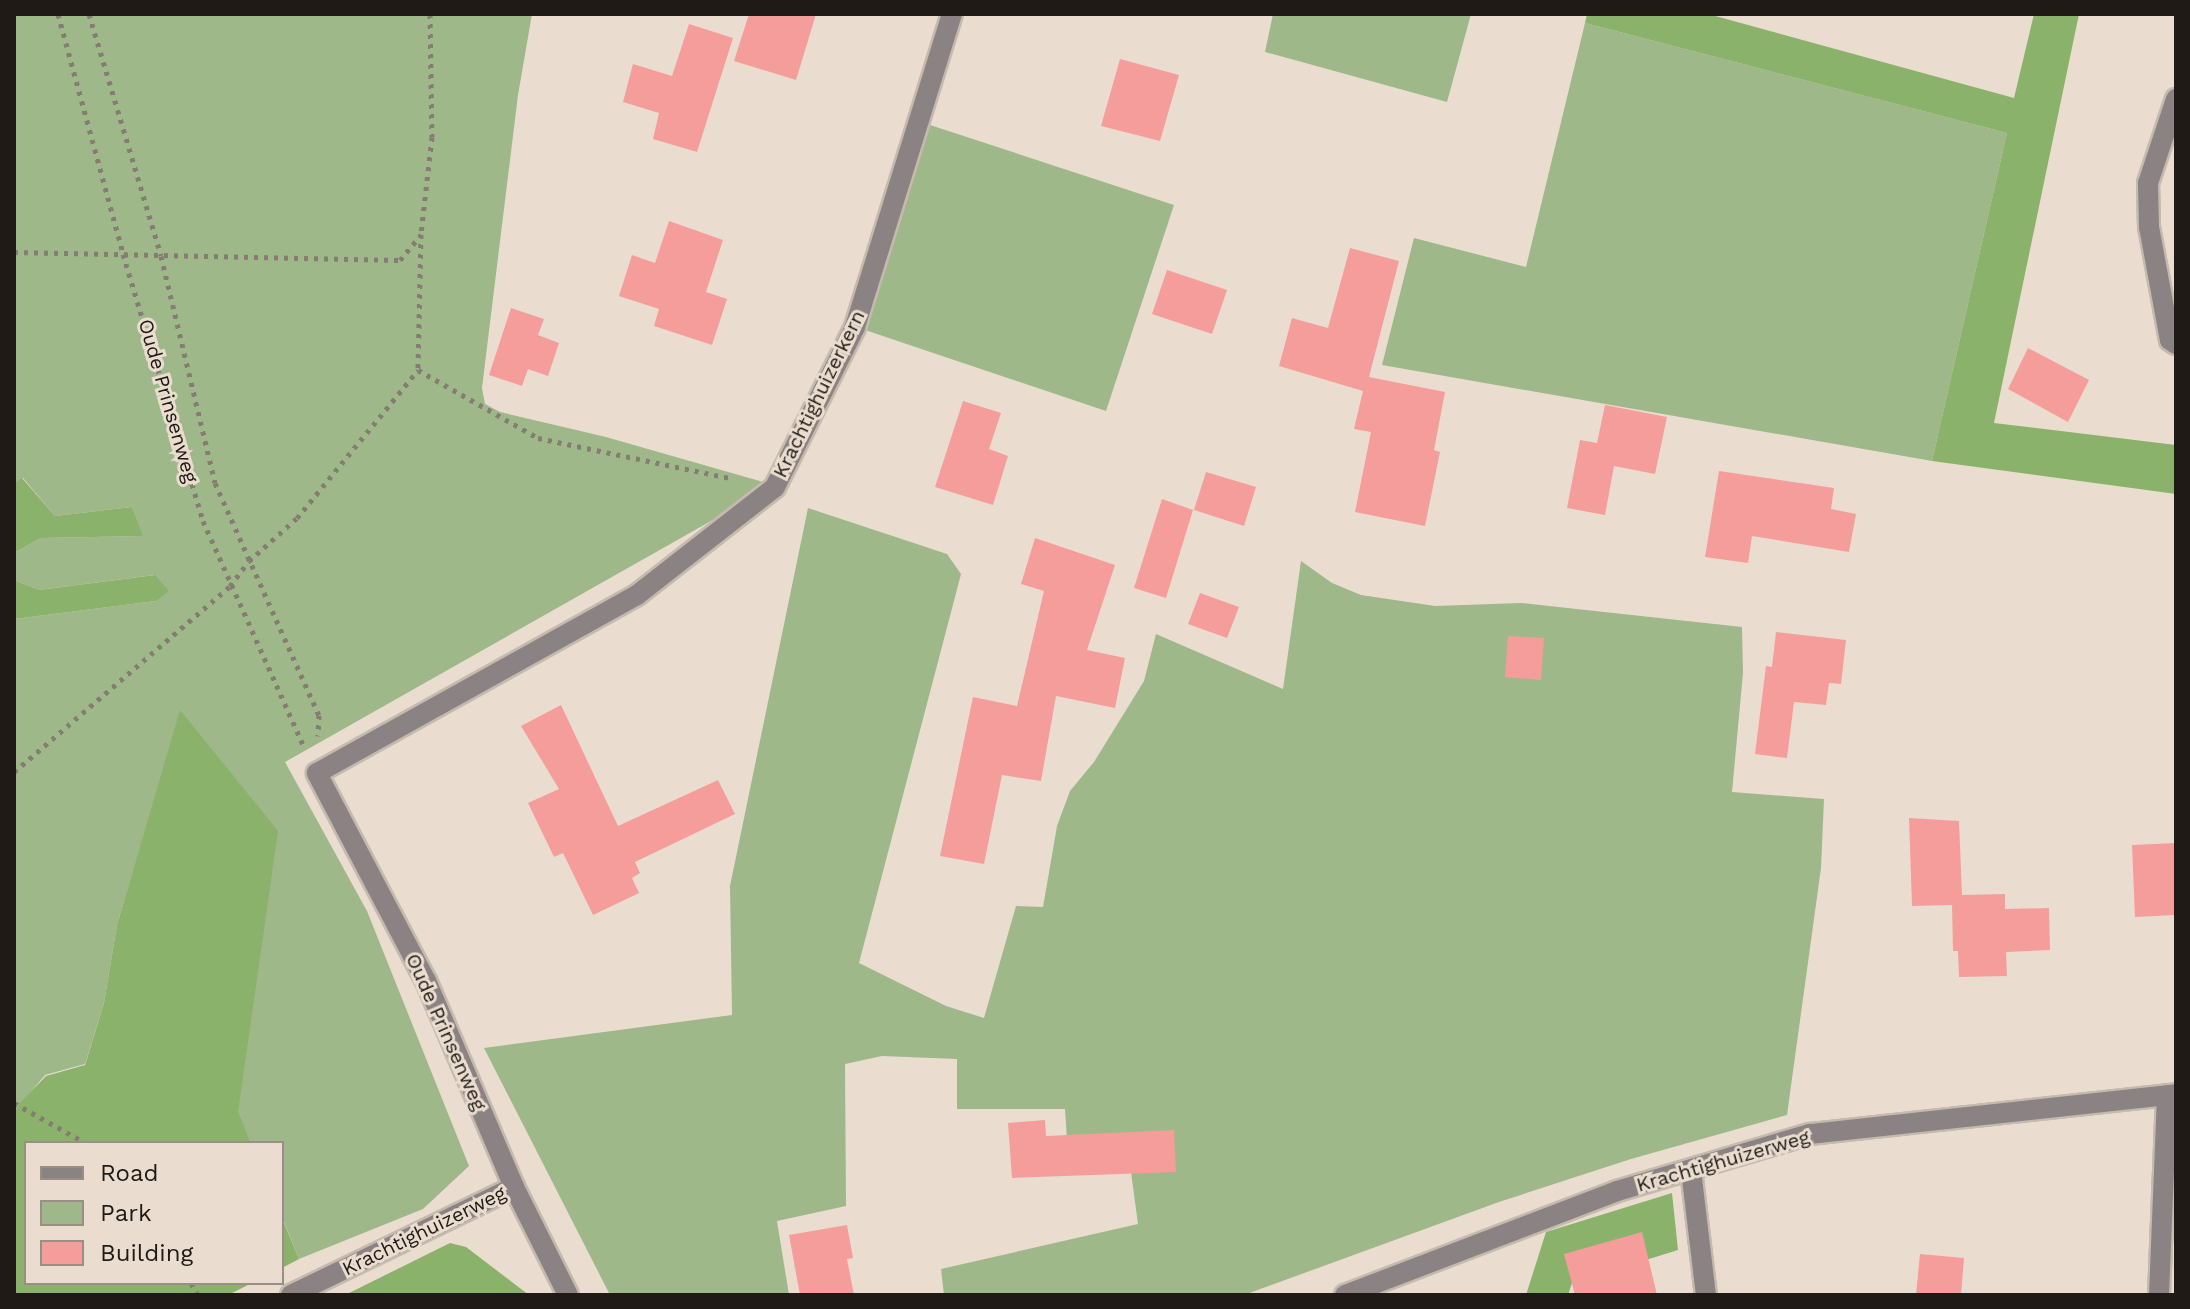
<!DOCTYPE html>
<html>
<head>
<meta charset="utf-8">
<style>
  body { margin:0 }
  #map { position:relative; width:2190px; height:1309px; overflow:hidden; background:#eaddcf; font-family:"Work Sans",sans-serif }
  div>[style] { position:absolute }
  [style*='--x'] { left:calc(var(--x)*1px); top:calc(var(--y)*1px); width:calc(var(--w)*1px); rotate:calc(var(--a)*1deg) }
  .green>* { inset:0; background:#9eb88a }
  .forest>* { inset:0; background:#8bb26b }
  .building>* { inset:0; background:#f59d9b }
  .path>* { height:5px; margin-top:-2.5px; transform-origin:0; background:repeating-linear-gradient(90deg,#857c72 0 4px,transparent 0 10px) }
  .roads { filter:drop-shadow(2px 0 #c5baae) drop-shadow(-2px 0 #c5baae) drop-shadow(0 2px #c5baae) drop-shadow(0 -2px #c5baae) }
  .service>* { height:20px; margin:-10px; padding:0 10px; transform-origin:10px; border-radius:10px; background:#8b8383 }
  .minor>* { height:20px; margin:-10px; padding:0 10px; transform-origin:10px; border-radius:10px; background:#8b8383 }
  span { translate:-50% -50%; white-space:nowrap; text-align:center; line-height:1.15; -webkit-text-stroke:6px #eaddcf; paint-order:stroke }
  .street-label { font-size:20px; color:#1f1a15 }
  .frame { position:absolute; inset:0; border:16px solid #1f1a15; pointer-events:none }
  .legend { position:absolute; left:24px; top:1141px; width:260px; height:144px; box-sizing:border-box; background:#eaddcf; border:2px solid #998f85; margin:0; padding:10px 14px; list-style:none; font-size:24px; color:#1f1a15 }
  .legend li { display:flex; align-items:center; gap:16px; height:40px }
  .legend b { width:40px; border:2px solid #998f85 }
</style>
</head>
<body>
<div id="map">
  <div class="green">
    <div style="clip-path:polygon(14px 14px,532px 14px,518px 95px,482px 388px,485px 404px,500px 412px,606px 437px,770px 484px,764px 491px,285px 762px,367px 911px,469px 1166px,423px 1209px,299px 1259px,282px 1217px,282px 1143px,251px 1143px,237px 1112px,181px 710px,117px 925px,104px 1003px,85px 1064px,45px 1075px,14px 1112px,14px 619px,156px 601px,154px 575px,39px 590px,14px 580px,14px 553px,41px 538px,142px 536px,132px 507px,55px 516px,23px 478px,14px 483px)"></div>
    <div style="clip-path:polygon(1273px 14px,1471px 14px,1447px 102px,1265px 52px)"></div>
    <div style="clip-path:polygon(1585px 23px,2007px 133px,1932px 461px,1382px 365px,1414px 238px,1526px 267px)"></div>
    <div style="clip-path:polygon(930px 125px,1174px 205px,1106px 411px,865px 330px)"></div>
    <div style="clip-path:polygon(808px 508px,947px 554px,961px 574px,859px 963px,946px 1006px,984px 1018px,1016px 906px,1043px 907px,1057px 826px,1070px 791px,1094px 762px,1144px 681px,1156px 634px,1283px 689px,1301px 561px,1332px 583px,1361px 595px,1435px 606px,1521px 603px,1742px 627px,1743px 673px,1732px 792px,1824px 799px,1821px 868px,1787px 1115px,1631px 1159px,1499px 1202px,1244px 1295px,944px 1295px,941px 1269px,1138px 1224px,1131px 1172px,1069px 1170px,1065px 1109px,957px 1109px,957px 1059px,882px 1056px,845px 1064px,846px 1206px,777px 1221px,789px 1295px,610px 1295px,484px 1048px,732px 1015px,730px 886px)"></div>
  </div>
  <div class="forest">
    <div style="clip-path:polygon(1587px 14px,1708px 14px,2014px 98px,2034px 14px,2079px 14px,1994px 423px,2176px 445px,2176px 494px,1932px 461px,2007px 133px,1585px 23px)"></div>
    <div style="clip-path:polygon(22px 478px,55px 516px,132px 507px,143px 536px,41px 538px,14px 553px,14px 483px)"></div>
    <div style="clip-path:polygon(155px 575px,169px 591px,156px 601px,14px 619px,14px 580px,39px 590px)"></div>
    <div style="clip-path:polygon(180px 710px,278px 831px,238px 1112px,251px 1143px,26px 1143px,26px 1283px,252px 1283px,228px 1295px,14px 1295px,14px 1115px,18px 1105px,46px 1076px,85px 1065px,104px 1003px,117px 925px)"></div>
    <div style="clip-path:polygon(1672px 1193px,1678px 1250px,1572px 1283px,1568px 1295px,1526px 1295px,1546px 1232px)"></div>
    <div style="clip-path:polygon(282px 1218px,299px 1259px,282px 1268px)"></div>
    <div style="clip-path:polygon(450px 1243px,466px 1247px,529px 1295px,345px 1295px)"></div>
  </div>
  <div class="building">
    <div style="clip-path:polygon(749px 14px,816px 14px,796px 80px,734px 61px)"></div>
    <div style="clip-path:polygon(689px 24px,733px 38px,697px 152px,653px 139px,659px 113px,623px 102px,633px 64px,672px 76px)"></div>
    <div style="clip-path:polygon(1120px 59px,1179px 75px,1160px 141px,1101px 126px)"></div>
    <div style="clip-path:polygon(669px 221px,723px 240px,706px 292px,727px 299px,712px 345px,654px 326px,659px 309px,619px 296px,632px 255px,655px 263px)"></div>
    <div style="clip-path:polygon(1350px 248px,1399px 261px,1369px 377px,1445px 392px,1434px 450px,1440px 452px,1425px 526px,1355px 512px,1371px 432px,1354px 429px,1363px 391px,1279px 366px,1292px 318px,1328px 328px)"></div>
    <div style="clip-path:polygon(1167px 270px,1227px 290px,1212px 334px,1152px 314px)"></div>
    <div style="clip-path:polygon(511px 308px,544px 319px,538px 335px,559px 343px,548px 376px,528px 369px,522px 386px,489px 375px)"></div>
    <div style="clip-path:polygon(2028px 348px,2089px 380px,2068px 422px,2008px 389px)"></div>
    <div style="clip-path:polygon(963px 401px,1001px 413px,989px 449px,1008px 456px,993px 505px,935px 487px)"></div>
    <div style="clip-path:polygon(1605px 405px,1667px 417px,1655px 474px,1614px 466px,1605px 515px,1567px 508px,1580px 440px,1597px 443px)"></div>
    <div style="clip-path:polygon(1719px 471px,1834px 488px,1831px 509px,1856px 514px,1849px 552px,1752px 536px,1748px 563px,1705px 557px)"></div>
    <div style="clip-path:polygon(1206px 472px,1256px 487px,1244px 526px,1194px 510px)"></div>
    <div style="clip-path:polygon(1162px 499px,1193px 510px,1166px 598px,1134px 588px)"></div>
    <div style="clip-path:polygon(1035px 538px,1115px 565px,1087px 650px,1125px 658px,1115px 708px,1056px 696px,1041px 781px,1002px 775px,984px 864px,940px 856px,973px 697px,1017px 706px,1044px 591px,1021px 584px)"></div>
    <div style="clip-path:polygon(1200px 593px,1239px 607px,1227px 638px,1188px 624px)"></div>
    <div style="clip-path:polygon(1776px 632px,1846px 640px,1841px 684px,1829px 683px,1826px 705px,1794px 702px,1787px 758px,1755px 754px,1766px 666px,1772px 667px)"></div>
    <div style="clip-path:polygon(1508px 636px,1544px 638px,1541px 680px,1505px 677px)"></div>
    <div style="clip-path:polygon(561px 705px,618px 826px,718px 780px,735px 814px,635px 862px,640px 873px,632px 878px,639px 893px,593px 915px,563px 853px,554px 857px,528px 803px,559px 789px,521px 726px)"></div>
    <div style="clip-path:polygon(1909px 818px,1959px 821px,1962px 895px,2005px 894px,2005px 909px,2049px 908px,2050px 950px,2006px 952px,2007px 976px,1959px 977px,1958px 951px,1953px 951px,1952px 905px,1912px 906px)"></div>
    <div style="clip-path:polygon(2176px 843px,2176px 915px,2135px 917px,2132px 845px)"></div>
    <div style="clip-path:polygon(1045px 1120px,1046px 1136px,1174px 1130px,1176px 1172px,1012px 1178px,1008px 1123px)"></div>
    <div style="clip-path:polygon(847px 1225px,853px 1258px,847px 1259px,854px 1295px,800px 1295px,789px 1235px)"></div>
    <div style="clip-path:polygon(1642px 1232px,1657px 1295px,1575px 1295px,1564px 1254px)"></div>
    <div style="clip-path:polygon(1920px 1254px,1964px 1258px,1961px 1295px,1916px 1295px)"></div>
  </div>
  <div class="path">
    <div style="--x:58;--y:14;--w:249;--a:74.8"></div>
    <div style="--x:123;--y:254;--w:279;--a:73.3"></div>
    <div style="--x:203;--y:521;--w:248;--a:65.9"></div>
    <div style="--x:89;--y:14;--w:252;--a:73.4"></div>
    <div style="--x:161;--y:256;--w:233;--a:76.6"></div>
    <div style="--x:215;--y:483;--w:254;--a:65.9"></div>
    <div style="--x:319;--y:715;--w:21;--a:93"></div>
    <div style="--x:430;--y:14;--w:123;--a:89.1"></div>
    <div style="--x:432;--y:137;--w:98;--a:96.5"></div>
    <div style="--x:421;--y:234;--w:136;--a:91.3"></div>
    <div style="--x:418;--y:370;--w:138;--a:29.5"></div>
    <div style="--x:538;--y:438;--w:200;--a:11.8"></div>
    <div style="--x:14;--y:252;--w:386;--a:1.2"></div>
    <div style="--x:400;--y:260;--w:33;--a:-50"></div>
    <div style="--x:14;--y:772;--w:285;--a:-40.7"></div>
    <div style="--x:230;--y:586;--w:31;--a:-53"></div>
    <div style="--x:249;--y:561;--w:64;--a:-41.9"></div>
    <div style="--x:297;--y:518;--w:191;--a:-50.7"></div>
    <div style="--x:14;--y:1103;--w:82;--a:29.1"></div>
    <div style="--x:191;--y:1283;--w:14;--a:60"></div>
  </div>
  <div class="roads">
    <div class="service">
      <div style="--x:2176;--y:99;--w:89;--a:108.4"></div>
      <div style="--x:2148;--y:183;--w:44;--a:88.7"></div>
      <div style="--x:2149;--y:227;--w:115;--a:79.5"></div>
      <div style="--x:2170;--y:340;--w:7;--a:34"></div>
      <div style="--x:1691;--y:1170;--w:126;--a:83.2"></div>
      <div style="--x:2159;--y:1295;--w:200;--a:-87.7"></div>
    </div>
    <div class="minor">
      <div style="--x:291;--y:1295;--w:248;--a:-25.8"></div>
      <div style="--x:568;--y:1295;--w:121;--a:-116.6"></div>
      <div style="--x:514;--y:1187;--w:224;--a:-113.1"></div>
      <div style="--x:426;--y:981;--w:235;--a:-117.7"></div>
      <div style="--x:317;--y:773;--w:366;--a:-29.1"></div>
      <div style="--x:637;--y:595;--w:175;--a:-38"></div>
      <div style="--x:775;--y:487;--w:179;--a:-63.4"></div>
      <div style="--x:855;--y:327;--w:328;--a:-72.8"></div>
      <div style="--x:1345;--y:1295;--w:291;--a:-20.9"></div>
      <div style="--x:1617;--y:1191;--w:201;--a:-16.5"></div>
      <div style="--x:1810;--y:1134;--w:368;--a:-6.2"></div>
    </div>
  </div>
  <div class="street-label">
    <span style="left:819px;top:394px;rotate:-64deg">Krachtighuizerkern</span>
    <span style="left:168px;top:401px;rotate:74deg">Oude Prinsenweg</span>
    <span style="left:446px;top:1032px;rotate:66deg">Oude Prinsenweg</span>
    <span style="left:1723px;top:1161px;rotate:-16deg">Krachtighuizerweg</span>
    <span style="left:424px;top:1231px;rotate:-26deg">Krachtighuizerweg</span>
  </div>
  <div class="frame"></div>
  <ul class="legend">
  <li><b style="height:10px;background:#8b8383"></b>Road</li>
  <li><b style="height:22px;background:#9eb88a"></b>Park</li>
  <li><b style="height:22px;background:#f59d9b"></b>Building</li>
  </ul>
</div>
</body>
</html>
